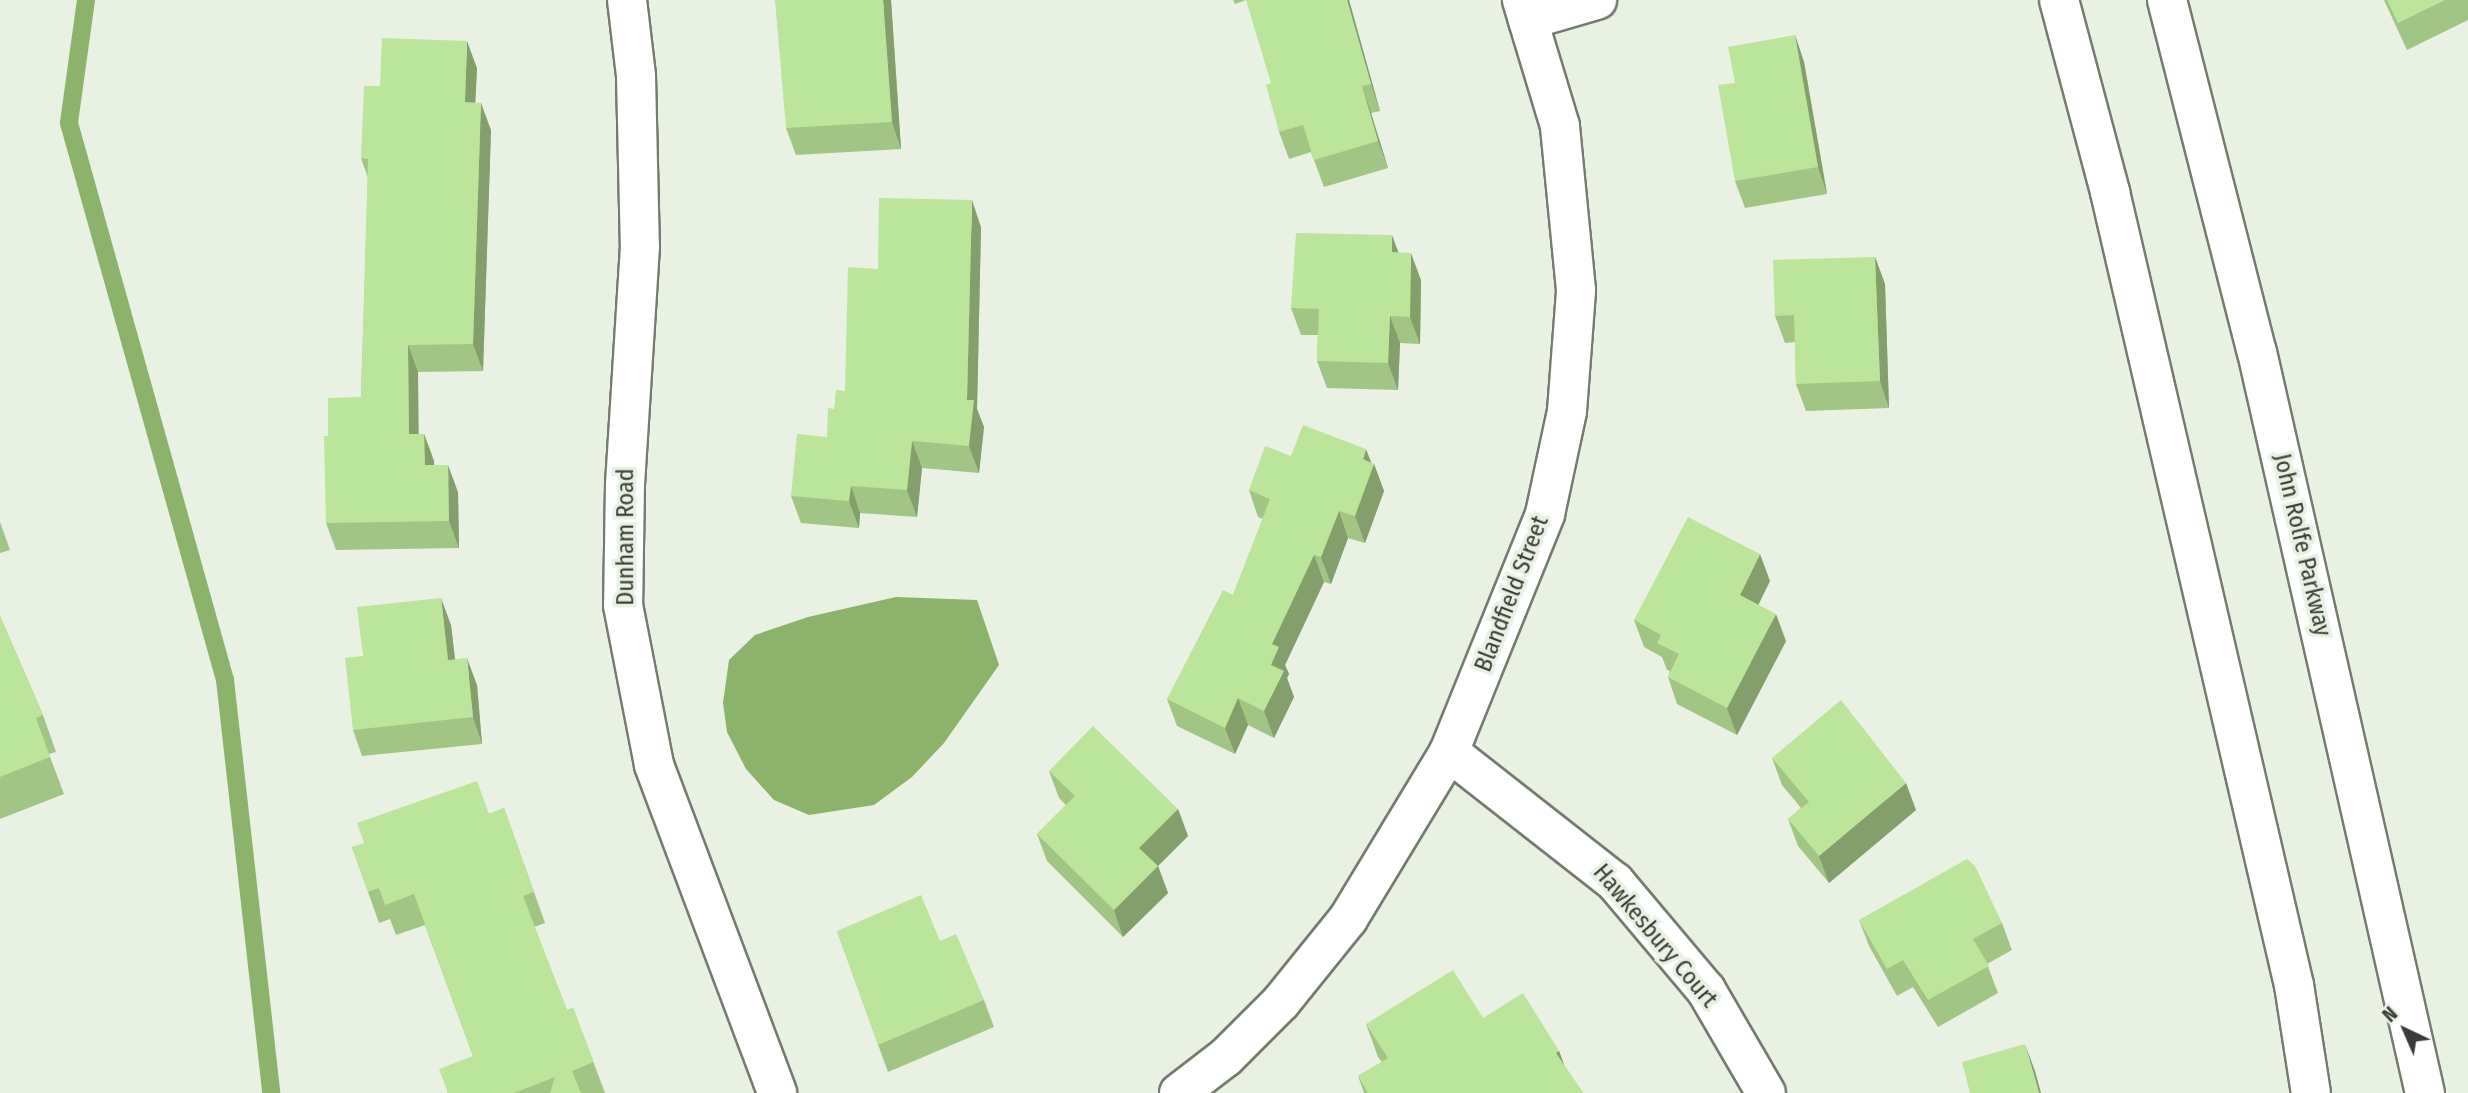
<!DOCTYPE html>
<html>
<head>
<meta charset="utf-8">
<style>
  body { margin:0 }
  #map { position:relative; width:2468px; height:1093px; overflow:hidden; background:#e8f1e2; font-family:"Fira Sans Condensed",sans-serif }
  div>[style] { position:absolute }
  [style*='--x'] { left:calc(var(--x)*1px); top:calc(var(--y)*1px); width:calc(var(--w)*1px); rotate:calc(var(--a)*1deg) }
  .water>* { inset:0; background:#8bb36c }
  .stream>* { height:18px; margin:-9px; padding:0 9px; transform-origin:9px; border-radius:9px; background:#8bb36c }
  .roads { filter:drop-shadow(2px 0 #747c6f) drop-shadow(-2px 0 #747c6f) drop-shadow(0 2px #747c6f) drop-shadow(0 -2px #747c6f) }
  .street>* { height:38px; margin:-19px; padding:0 19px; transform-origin:19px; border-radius:19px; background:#fff }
  .secondary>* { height:38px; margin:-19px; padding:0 19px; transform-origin:19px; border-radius:19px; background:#fff }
  .wall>* { inset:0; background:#a1c585 }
  .shaded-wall>* { inset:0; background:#83a06c }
  .building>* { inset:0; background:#bbe59b }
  span { translate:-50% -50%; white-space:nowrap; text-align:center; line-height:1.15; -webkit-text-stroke:7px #e8f1e2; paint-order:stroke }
  .street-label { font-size:24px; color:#393c37 }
  .north { position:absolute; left:2370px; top:995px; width:70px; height:70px; -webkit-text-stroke:5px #e8f1e2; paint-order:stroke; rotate:316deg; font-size:19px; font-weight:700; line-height:28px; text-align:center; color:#393c37 }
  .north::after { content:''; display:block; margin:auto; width:24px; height:32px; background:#393c37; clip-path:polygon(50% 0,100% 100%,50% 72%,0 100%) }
</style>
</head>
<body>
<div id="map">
  <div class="water">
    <div style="clip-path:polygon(896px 597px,977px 600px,999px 665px,944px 743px,912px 777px,874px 805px,809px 815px,774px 800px,746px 769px,727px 732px,723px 703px,729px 660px,755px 635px,808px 617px)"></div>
  </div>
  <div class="stream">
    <div style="--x:86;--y:0;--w:124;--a:97.9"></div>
    <div style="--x:69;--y:123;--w:578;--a:74.35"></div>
    <div style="--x:225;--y:680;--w:416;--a:83.6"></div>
  </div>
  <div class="roads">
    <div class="street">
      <div style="--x:627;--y:0;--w:77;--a:83.2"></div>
      <div style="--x:636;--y:76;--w:170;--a:88.7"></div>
      <div style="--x:640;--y:246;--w:238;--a:93.6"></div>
      <div style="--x:625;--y:484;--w:121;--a:90.9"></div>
      <div style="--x:623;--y:605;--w:163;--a:79"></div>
      <div style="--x:654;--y:765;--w:350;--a:69.4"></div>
      <div style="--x:1528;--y:20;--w:72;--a:-16.2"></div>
      <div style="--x:1449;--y:752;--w:211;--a:38.1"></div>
      <div style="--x:1615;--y:882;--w:141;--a:49.9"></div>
      <div style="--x:1706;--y:990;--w:119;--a:59.8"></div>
      <div style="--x:1179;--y:1093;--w:59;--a:-37.5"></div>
      <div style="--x:1226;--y:1057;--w:78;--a:-45"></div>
      <div style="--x:1281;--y:1002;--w:107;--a:-51.1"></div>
      <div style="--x:1348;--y:919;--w:195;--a:-58.8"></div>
      <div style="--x:1449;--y:752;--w:257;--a:-68"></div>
      <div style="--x:1545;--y:514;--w:105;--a:-77.9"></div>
      <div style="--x:1567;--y:411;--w:121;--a:-85.7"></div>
      <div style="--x:1576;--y:290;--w:165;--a:-95.6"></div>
      <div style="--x:1560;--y:126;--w:132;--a:-106.8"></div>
    </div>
    <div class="secondary">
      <div style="--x:2059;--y:0;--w:199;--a:75.1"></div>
      <div style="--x:2110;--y:192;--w:814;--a:76.94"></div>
      <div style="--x:2294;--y:985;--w:109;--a:81.1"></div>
      <div style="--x:2167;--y:0;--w:363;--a:75.7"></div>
      <div style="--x:2257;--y:352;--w:760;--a:77.23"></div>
    </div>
  </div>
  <div class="wall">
    <div style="clip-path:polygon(891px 0,901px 149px,796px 155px,786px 128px)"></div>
    <div style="clip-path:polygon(1233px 0,1246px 0,1235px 4px)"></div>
    <div style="clip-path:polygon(1349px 0,1380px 111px,1371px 113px,1388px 168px,1324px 187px,1311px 152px,1289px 159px,1279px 132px,1271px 83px)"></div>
    <div style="clip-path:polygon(2384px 0,2468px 0,2468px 20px,2407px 50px)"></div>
    <div style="clip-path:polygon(1795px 35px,1804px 62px,1827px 194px,1745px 208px,1735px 181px,1735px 83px)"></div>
    <div style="clip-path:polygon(477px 68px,475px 103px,491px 130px,483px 371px,418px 372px,418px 434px,424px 434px,434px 461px,434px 465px,458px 492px,459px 548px,336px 550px,326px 523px,328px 436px,361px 397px,368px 178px,361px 158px)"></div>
    <div style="clip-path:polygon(981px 227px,977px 409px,984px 427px,979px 473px,922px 468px,917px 517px,860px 513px,859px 528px,801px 523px,791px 496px,827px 437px,834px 409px,845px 391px,878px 269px)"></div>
    <div style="clip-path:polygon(1399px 253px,1421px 280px,1420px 344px,1400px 343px,1398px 390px,1327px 388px,1317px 361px,1318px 335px,1301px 335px,1291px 308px)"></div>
    <div style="clip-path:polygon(1875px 257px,1885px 284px,1889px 408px,1806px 411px,1796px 384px,1795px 342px,1785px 343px,1775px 316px)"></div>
    <div style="clip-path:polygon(1291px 456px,1371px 463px,1374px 464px,1384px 491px,1365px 543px,1348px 538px,1331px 584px,1324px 582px,1285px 665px,1289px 674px,1287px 678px,1294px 697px,1274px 738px,1248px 725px,1235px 754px,1177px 726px,1167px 699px,1233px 595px,1263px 519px,1258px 517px,1249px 490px)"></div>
    <div style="clip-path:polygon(0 522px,10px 550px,0 553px)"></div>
    <div style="clip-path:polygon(1770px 581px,1758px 604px,1786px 641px,1737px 735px,1677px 704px,1668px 677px,1670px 671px,1667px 670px,1662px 657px,1644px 647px,1634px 620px)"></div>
    <div style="clip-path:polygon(0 616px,43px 715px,56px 752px,49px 754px,64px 794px,0 819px)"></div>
    <div style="clip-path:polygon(451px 625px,455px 659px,477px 685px,482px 744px,362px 756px,353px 730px,363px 656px)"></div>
    <div style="clip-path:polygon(1772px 758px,1916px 810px,1829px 883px,1798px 846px,1788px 819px,1801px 808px,1782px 785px)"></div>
    <div style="clip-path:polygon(1049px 771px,1178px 809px,1188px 836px,1158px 866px,1168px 893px,1123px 937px,1047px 861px,1037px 834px,1066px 805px,1059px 798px)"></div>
    <div style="clip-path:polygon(504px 808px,545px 923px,534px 927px,567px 1010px,573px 1008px,605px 1093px,447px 1093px,473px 1056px,425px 925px,396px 935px,390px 919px,379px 923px,352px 847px,489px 814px)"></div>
    <div style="clip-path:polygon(1859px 920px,2002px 923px,2012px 950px,1987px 964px,1998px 993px,1938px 1027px,1913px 987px,1897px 996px,1869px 946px)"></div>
    <div style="clip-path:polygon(837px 931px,940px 941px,984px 1000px,994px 1027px,888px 1072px)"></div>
    <div style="clip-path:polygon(1483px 1018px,1559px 1051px,1564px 1065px,1583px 1093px,1364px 1093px,1358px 1076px,1382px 1062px,1378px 1057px,1366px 1024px)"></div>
  </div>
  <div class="shaded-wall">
    <div style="clip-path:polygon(883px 0,891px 0,901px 149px,892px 122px)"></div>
    <div style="clip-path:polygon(1347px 0,1349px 0,1380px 111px,1371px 84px)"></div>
    <div style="clip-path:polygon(1795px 35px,1804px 62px,1827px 194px,1818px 167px)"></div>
    <div style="clip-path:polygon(467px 41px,477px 68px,474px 129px,465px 102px)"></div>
    <div style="clip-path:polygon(1362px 86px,1371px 113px,1388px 168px,1378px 141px)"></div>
    <div style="clip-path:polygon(481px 103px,491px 130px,483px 371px,473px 344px)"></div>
    <div style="clip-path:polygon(972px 200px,981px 227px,977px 409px,984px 427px,979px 473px,969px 446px,967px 400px)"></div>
    <div style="clip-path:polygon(1392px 235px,1402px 262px,1392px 252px)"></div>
    <div style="clip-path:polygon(1411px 253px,1421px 280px,1420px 344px,1410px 317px)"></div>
    <div style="clip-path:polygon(1875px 257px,1885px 284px,1889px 408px,1880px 381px)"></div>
    <div style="clip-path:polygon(1390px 316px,1400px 343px,1398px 390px,1388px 363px)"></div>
    <div style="clip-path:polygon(408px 345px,418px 372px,419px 461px,409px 434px)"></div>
    <div style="clip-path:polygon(424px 434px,434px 461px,435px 492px,425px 465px)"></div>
    <div style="clip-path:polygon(912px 441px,922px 468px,917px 517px,907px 490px)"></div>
    <div style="clip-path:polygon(1366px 449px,1373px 467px,1374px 464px,1384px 491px,1365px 543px,1355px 516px,1363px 459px)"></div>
    <div style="clip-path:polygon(448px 465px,458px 492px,459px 548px,449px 521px)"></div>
    <div style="clip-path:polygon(851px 486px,860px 513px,859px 528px,849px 501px)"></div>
    <div style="clip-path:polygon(1339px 511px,1348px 538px,1331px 584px,1321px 557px)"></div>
    <div style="clip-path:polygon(1760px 554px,1770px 581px,1750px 622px,1740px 595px)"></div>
    <div style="clip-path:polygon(1314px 555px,1324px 582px,1285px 665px,1289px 674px,1287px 678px,1294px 697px,1274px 738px,1264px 711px,1272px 644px)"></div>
    <div style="clip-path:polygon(441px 598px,451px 625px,458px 687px,448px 660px)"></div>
    <div style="clip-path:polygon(1776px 614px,1786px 641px,1737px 735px,1727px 708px)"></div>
    <div style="clip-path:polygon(467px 658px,477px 685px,482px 744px,473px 717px)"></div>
    <div style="clip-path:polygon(1238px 698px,1248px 725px,1235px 754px,1225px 728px)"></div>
    <div style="clip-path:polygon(1906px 783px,1916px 810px,1829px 883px,1819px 856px)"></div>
    <div style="clip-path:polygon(1178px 809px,1188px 836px,1149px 875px,1139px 848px)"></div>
    <div style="clip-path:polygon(1158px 866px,1168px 893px,1123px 937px,1114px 910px)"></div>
    <div style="clip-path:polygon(2025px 1044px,2035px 1071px,2041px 1093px,2039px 1093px)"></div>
    <div style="clip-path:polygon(1559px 1051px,1571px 1084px,1556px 1053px)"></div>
  </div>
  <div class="building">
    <div style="clip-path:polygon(775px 0,883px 0,892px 122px,786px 128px)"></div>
    <div style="clip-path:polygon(1246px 0,1347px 0,1371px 84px,1362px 86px,1378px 141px,1314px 160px,1303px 125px,1279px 132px,1266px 85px,1271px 83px)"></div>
    <div style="clip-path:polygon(2387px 0,2445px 0,2398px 23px)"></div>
    <div style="clip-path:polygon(1795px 35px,1818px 167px,1735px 181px,1718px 85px,1735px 83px,1728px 47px)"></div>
    <div style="clip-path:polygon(382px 38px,467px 41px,465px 102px,481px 103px,473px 344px,408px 345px,409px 434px,424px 434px,425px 465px,448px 465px,449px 521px,326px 523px,324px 436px,328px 436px,328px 398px,361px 397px,368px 159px,361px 158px,364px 86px,380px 86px)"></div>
    <div style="clip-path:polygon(879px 198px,972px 200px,967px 400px,974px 400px,969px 446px,912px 441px,907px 490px,851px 486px,849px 501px,791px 496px,797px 434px,827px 437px,828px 408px,834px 409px,836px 390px,845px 391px,848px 267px,878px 269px)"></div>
    <div style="clip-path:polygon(1296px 233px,1392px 235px,1392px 252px,1411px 253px,1410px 317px,1390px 316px,1388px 363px,1317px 361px,1319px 309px,1291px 308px)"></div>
    <div style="clip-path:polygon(1875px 257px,1880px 381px,1796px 384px,1794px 315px,1775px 316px,1773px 260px)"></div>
    <div style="clip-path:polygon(1303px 425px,1366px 449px,1363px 459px,1374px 464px,1355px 516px,1339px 511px,1321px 557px,1314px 555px,1272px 644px,1279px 647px,1271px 665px,1284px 671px,1264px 711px,1238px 698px,1225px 728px,1167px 699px,1223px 590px,1233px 595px,1270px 499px,1249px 490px,1265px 446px,1291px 456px)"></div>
    <div style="clip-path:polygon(1688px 517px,1760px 554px,1740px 595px,1776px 614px,1727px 708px,1668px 677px,1679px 654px,1657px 643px,1661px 635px,1634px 620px)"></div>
    <div style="clip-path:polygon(441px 598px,448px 660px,467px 658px,473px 717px,353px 730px,345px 658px,363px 656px,357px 607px)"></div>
    <div style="clip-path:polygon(0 616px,43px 715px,36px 718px,50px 757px,0 777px)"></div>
    <div style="clip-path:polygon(1841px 700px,1906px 783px,1819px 856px,1788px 819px,1809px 802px,1772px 758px)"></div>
    <div style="clip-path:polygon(1093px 726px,1178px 809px,1139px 848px,1158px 866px,1114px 910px,1037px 834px,1075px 796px,1049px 771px)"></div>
    <div style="clip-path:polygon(477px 781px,489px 814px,504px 808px,534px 892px,523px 896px,567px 1010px,573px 1008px,594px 1062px,572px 1071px,581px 1093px,550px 1093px,555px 1077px,514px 1093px,448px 1093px,439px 1069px,473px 1056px,414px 894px,385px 905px,379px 888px,368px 892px,352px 847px,364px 843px,357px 823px)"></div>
    <div style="clip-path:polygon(1967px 859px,1975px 866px,2002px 923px,1973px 939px,1989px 966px,1928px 1000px,1903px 960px,1887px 969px,1859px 920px)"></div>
    <div style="clip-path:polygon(921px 895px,940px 941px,956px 934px,984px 1000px,878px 1045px,837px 931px)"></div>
    <div style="clip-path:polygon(1453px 970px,1483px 1018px,1523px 993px,1559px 1051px,1556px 1053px,1583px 1093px,1368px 1093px,1358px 1076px,1388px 1058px,1366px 1024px)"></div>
    <div style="clip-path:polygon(2025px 1044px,2039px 1093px,1970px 1093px,1962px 1062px)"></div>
  </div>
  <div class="street-label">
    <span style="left:626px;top:537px;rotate:-90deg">Dunham Road</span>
    <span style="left:2302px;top:545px;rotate:77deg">John Rolfe Parkway</span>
    <span style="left:1512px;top:594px;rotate:-69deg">Blandfield Street</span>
    <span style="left:1655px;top:936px;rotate:50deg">Hawkesbury Court</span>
  </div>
  <div class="north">N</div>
</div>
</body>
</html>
